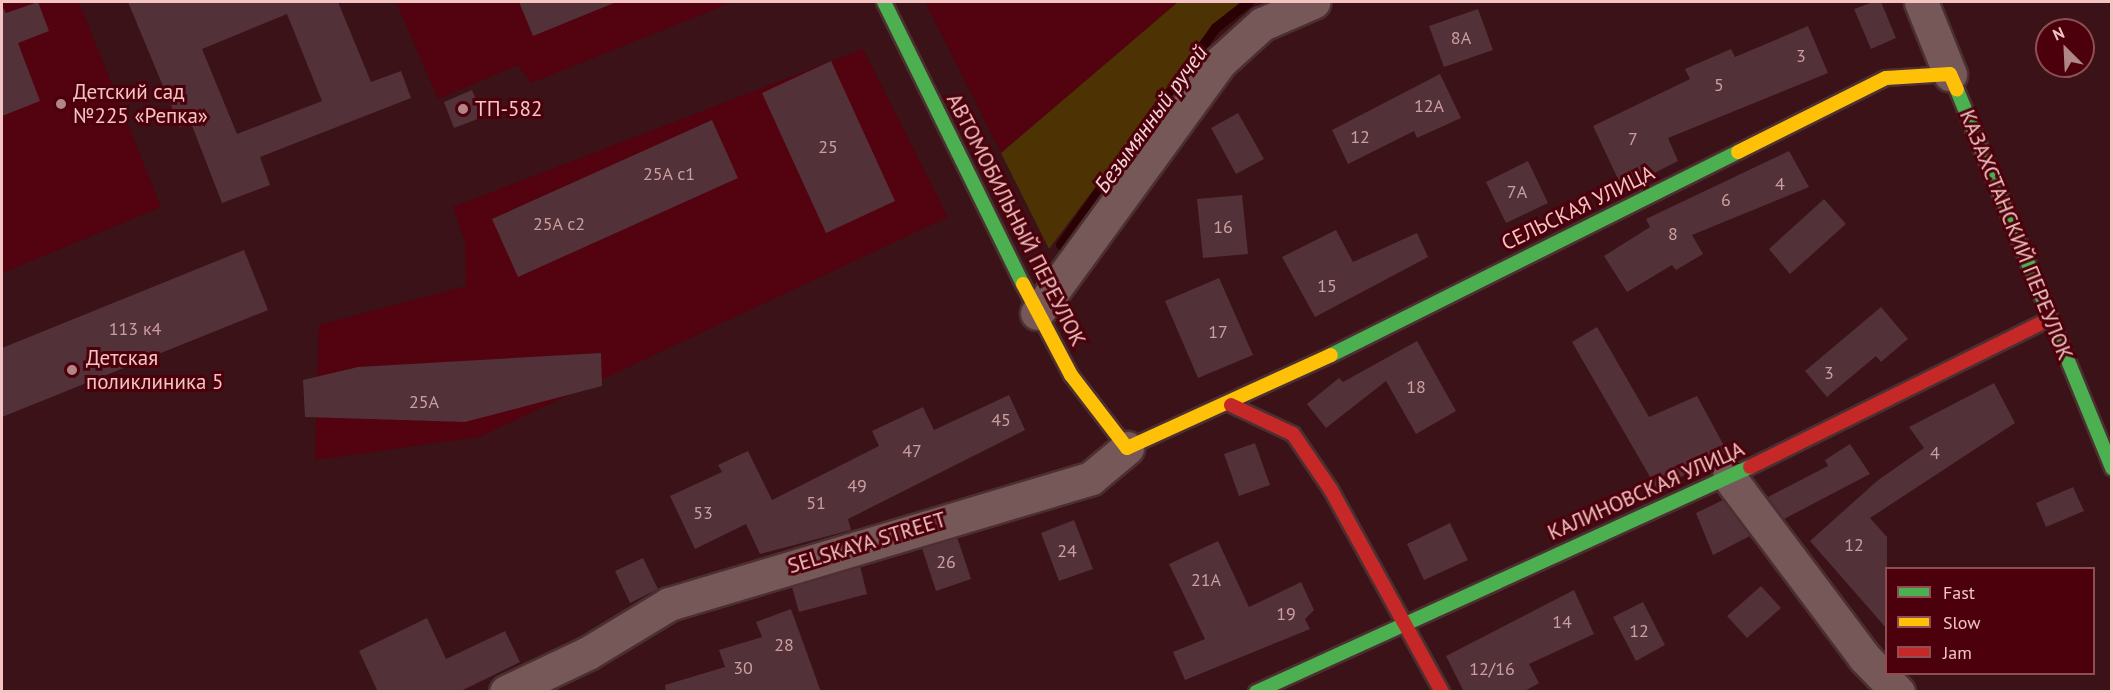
<!DOCTYPE html>
<html>
<head>
<meta charset="utf-8">
<style>
  body { margin:0 }
  #map { position:relative; width:2113px; height:693px; overflow:hidden; background:#3a1218; font-family:"PT Sans",sans-serif }
  div>[style] { position:absolute }
  [style*='--x'] { left:calc(var(--x)*1px); top:calc(var(--y)*1px); width:calc(var(--w)*1px); rotate:calc(var(--a)*1deg) }
  .built>* { inset:0; background:#53020f }
  .green>* { inset:0; background:#4d3203 }
  .stream>* { height:10px; margin:-5px; padding:0 5px; transform-origin:5px; border-radius:5px; background:#2b0204 }
  .building>* { inset:0; background:#533138 }
  .roads { filter:drop-shadow(2px 0 #4c2f31) drop-shadow(-2px 0 #4c2f31) drop-shadow(0 2px #4c2f31) drop-shadow(0 -2px #4c2f31) }
  .street>* { height:33px; margin:-16.5px; padding:0 16.5px; transform-origin:16.5px; border-radius:16.5px; background:#765859 }
  .fast>* { height:14px; margin:-7px; padding:0 7px; transform-origin:7px; border-radius:7px; background:#4caf50 }
  .slow>* { height:14px; margin:-7px; padding:0 7px; transform-origin:7px; border-radius:7px; background:#ffc107 }
  .jam>* { height:14px; margin:-7px; padding:0 7px; transform-origin:7px; border-radius:7px; background:#c62828 }
  .dots>* { width:16px; height:16px; translate:-50% -50%; box-sizing:border-box; border:3px solid #4c000b; border-radius:50% }
  span { translate:-50% -50%; white-space:nowrap; text-align:center; line-height:1.15; -webkit-text-stroke:6px #4c000b; paint-order:stroke }
  .number-label { font-size:18px; color:#cb9fa0 }
  .number-label span { -webkit-text-stroke-width:0 }
  .poi-label { font-size:21px; color:#f3c4c2 }
  .left { translate:0 -50%; text-align:left }
  .street-label { font-size:21px; color:#f3c4c2 }
  .water-label { font-size:22px; color:#efd8d7; font-style:italic }
  .frame { position:absolute; inset:0; border:3px solid #f3c4c2; pointer-events:none }
  .legend { position:absolute; left:1885px; top:567px; width:210px; height:108px; box-sizing:border-box; background:#4c000b; border:2px solid #8f4e54; margin:0; padding:8px 10px; list-style:none; font-size:18px; color:#f3c4c2 }
  .legend li { display:flex; align-items:center; gap:12px; height:30px }
  .legend b { width:30px; border:2px solid #8f4e54 }
  .north { position:absolute; left:2035px; top:18px; width:60px; height:60px; box-sizing:border-box; background:#4c000b; border:2px solid #8f4e54; border-radius:50%; rotate:336deg; font-size:16px; font-weight:700; line-height:24px; text-align:center; color:#f3c4c2 }
  .north::after { content:''; display:block; margin:auto; width:21px; height:27px; background:#b28686; clip-path:polygon(50% 0,100% 100%,50% 72%,0 100%) }
</style>
</head>
<body>
<div id="map">
  <div class="built">
    <div style="clip-path:polygon(2px 2px,79px 2px,161px 207px,2px 273px)"></div>
    <div style="clip-path:polygon(396px 2px,733px 2px,531px 83px,518px 65px,438px 99px)"></div>
    <div style="clip-path:polygon(925px 2px,1178px 2px,1001px 153px)"></div>
    <div style="clip-path:polygon(863px 49px,948px 217px,479px 437px,315px 460px,319px 325px,466px 286px,465px 242px,453px 207px)"></div>
  </div>
  <div class="green">
    <div style="clip-path:polygon(1178px 2px,1247px 2px,1213px 30px,1049px 249px,1001px 153px)"></div>
  </div>
  <div class="stream">
    <div style="--x:1061;--y:245;--w:267;--a:-54.5"></div>
    <div style="--x:1216;--y:28;--w:42;--a:-38.2"></div>
  </div>
  <div class="building">
    <div style="clip-path:polygon(38px 2px,49px 31px,18px 43px,40px 101px,2px 116px,2px 6px,6px 13px)"></div>
    <div style="clip-path:polygon(evenodd,128px 2px,338px 2px,371px 82px,401px 71px,411px 98px,260px 157px,270px 185px,222px 203px,191px 123px,180px 127px,128px 2px,287px 14px,322px 101px,237px 134px,202px 49px,287px 14px)"></div>
    <div style="clip-path:polygon(519px 2px,614px 2px,614px 3px,533px 36px)"></div>
    <div style="clip-path:polygon(1873px 2px,1881px 2px,1896px 38px,1871px 49px,1854px 9px)"></div>
    <div style="clip-path:polygon(1478px 9px,1493px 50px,1444px 67px,1429px 26px)"></div>
    <div style="clip-path:polygon(1808px 26px,1828px 73px,1668px 138px,1678px 161px,1627px 187px,1618px 179px,1593px 126px,1690px 79px,1685px 69px,1731px 49px,1735px 57px)"></div>
    <div style="clip-path:polygon(831px 61px,895px 201px,826px 233px,762px 93px)"></div>
    <div style="clip-path:polygon(1440px 74px,1461px 118px,1417px 138px,1414px 131px,1348px 164px,1332px 130px)"></div>
    <div style="clip-path:polygon(472px 90px,483px 117px,454px 128px,444px 102px)"></div>
    <div style="clip-path:polygon(1238px 113px,1264px 159px,1236px 174px,1211px 128px)"></div>
    <div style="clip-path:polygon(712px 120px,738px 178px,518px 277px,492px 219px)"></div>
    <div style="clip-path:polygon(1789px 151px,1809px 187px,1692px 235px,1703px 254px,1676px 270px,1672px 265px,1627px 292px,1604px 256px,1650px 227px,1646px 219px)"></div>
    <div style="clip-path:polygon(1528px 161px,1548px 203px,1506px 223px,1486px 182px)"></div>
    <div style="clip-path:polygon(1242px 195px,1248px 254px,1203px 258px,1197px 199px)"></div>
    <div style="clip-path:polygon(1824px 199px,1846px 224px,1790px 274px,1769px 249px)"></div>
    <div style="clip-path:polygon(1336px 230px,1353px 262px,1417px 233px,1428px 257px,1315px 317px,1282px 257px)"></div>
    <div style="clip-path:polygon(244px 250px,268px 310px,2px 417px,2px 348px)"></div>
    <div style="clip-path:polygon(1219px 278px,1253px 355px,1198px 378px,1165px 301px)"></div>
    <div style="clip-path:polygon(1881px 307px,1908px 339px,1881px 362px,1876px 356px,1827px 397px,1805px 371px)"></div>
    <div style="clip-path:polygon(1597px 327px,1649px 417px,1697px 396px,1728px 453px,1657px 489px,1572px 342px)"></div>
    <div style="clip-path:polygon(1417px 341px,1456px 411px,1416px 434px,1386px 381px,1326px 428px,1307px 404px,1339px 378px,1343px 382px)"></div>
    <div style="clip-path:polygon(601px 353px,602px 386px,465px 422px,305px 417px,303px 380px,358px 367px)"></div>
    <div style="clip-path:polygon(1994px 383px,2015px 423px,1870px 518px,1887px 537px,1887px 629px,1810px 541px,1877px 481px,1924px 448px,1909px 427px)"></div>
    <div style="clip-path:polygon(1009px 395px,1025px 430px,848px 519px,851px 530px,760px 554px,746px 524px,695px 549px,670px 496px,722px 472px,718px 465px,748px 451px,772px 500px,879px 446px,872px 431px,923px 407px,934px 430px)"></div>
    <div style="clip-path:polygon(1255px 443px,1270px 485px,1239px 496px,1224px 454px)"></div>
    <div style="clip-path:polygon(1850px 444px,1870px 474px,1784px 519px,1768px 497px,1828px 466px,1825px 460px)"></div>
    <div style="clip-path:polygon(2073px 487px,2084px 511px,2046px 527px,2036px 503px)"></div>
    <div style="clip-path:polygon(1723px 500px,1750px 536px,1713px 555px,1696px 513px)"></div>
    <div style="clip-path:polygon(1074px 520px,1093px 569px,1059px 581px,1041px 533px)"></div>
    <div style="clip-path:polygon(1450px 523px,1468px 560px,1424px 580px,1407px 544px)"></div>
    <div style="clip-path:polygon(957px 537px,971px 579px,936px 591px,922px 548px)"></div>
    <div style="clip-path:polygon(1218px 541px,1249px 607px,1301px 582px,1314px 610px,1305px 619px,1310px 629px,1185px 680px,1173px 652px,1205px 639px,1169px 564px)"></div>
    <div style="clip-path:polygon(643px 558px,658px 589px,630px 603px,615px 571px)"></div>
    <div style="clip-path:polygon(860px 566px,867px 594px,799px 612px,792px 587px)"></div>
    <div style="clip-path:polygon(1761px 586px,1781px 608px,1747px 638px,1727px 616px)"></div>
    <div style="clip-path:polygon(1574px 590px,1594px 634px,1529px 664px,1539px 683px,1523px 692px,1464px 692px,1446px 656px)"></div>
    <div style="clip-path:polygon(1643px 602px,1665px 645px,1636px 661px,1613px 617px)"></div>
    <div style="clip-path:polygon(791px 609px,821px 692px,666px 692px,665px 685px,725px 667px,719px 650px,762px 637px,756px 622px)"></div>
    <div style="clip-path:polygon(427px 618px,446px 659px,505px 631px,520px 662px,459px 692px,378px 692px,359px 651px)"></div>
  </div>
  <div class="roads">
    <div class="street">
      <div style="--x:1921;--y:2;--w:78;--a:68.1"></div>
      <div style="--x:1037;--y:313;--w:311;--a:-53.9"></div>
      <div style="--x:1220;--y:62;--w:57;--a:-42.1"></div>
      <div style="--x:1262;--y:24;--w:56;--a:-23.3"></div>
      <div style="--x:1729;--y:477;--w:225;--a:53.1"></div>
      <div style="--x:1864;--y:657;--w:49;--a:45.8"></div>
      <div style="--x:506;--y:692;--w:91;--a:-25.4"></div>
      <div style="--x:588;--y:653;--w:95;--a:-31.2"></div>
      <div style="--x:669;--y:604;--w:440;--a:-16.6"></div>
      <div style="--x:1091;--y:478;--w:47;--a:-39.8"></div>
    </div>
    <div class="fast">
      <div style="--x:884;--y:2;--w:314;--a:63.8"></div>
      <div style="--x:1957;--y:90;--w:409;--a:67.7"></div>
      <div style="--x:1331;--y:355;--w:455;--a:-26.5"></div>
      <div style="--x:1256;--y:692;--w:543;--a:-24.49"></div>
    </div>
    <div class="slow">
      <div style="--x:1738;--y:152;--w:165;--a:-26.6"></div>
      <div style="--x:1886;--y:78;--w:64;--a:-3.6"></div>
      <div style="--x:1950;--y:74;--w:17;--a:66"></div>
      <div style="--x:1023;--y:284;--w:103;--a:62.2"></div>
      <div style="--x:1071;--y:375;--w:92;--a:52.5"></div>
      <div style="--x:1127;--y:448;--w:224;--a:-24.5"></div>
    </div>
    <div class="jam">
      <div style="--x:1231;--y:405;--w:68;--a:25.1"></div>
      <div style="--x:1293;--y:434;--w:68;--a:55.8"></div>
      <div style="--x:1331;--y:490;--w:230;--a:61.2"></div>
      <div style="--x:1750;--y:467;--w:335;--a:-26.3"></div>
    </div>
  </div>
  <div class="dots">
    <div style="left:61px;top:104px;background:#b28686"></div>
    <div style="left:463px;top:109px;background:#b28686"></div>
    <div style="left:72px;top:370px;background:#b28686"></div>
  </div>
  <div class="number-label">
    <span style="left:1461px;top:38px">8А</span>
    <span style="left:1801px;top:56px">3</span>
    <span style="left:1719px;top:85px">5</span>
    <span style="left:1429px;top:106px">12А</span>
    <span style="left:1360px;top:137px">12</span>
    <span style="left:1633px;top:139px">7</span>
    <span style="left:828px;top:147px">25</span>
    <span style="left:669px;top:174px">25А с1</span>
    <span style="left:1780px;top:184px">4</span>
    <span style="left:1517px;top:192px">7А</span>
    <span style="left:1726px;top:200px">6</span>
    <span style="left:559px;top:224px">25А с2</span>
    <span style="left:1223px;top:227px">16</span>
    <span style="left:1673px;top:234px">8</span>
    <span style="left:1327px;top:286px">15</span>
    <span style="left:135px;top:329px">113 к4</span>
    <span style="left:1218px;top:332px">17</span>
    <span style="left:1829px;top:373px">3</span>
    <span style="left:1416px;top:387px">18</span>
    <span style="left:424px;top:402px">25А</span>
    <span style="left:1001px;top:420px">45</span>
    <span style="left:912px;top:451px">47</span>
    <span style="left:1935px;top:453px">4</span>
    <span style="left:857px;top:486px">49</span>
    <span style="left:816px;top:503px">51</span>
    <span style="left:703px;top:513px">53</span>
    <span style="left:1854px;top:545px">12</span>
    <span style="left:1067px;top:551px">24</span>
    <span style="left:946px;top:562px">26</span>
    <span style="left:1206px;top:580px">21А</span>
    <span style="left:1286px;top:614px">19</span>
    <span style="left:1562px;top:622px">14</span>
    <span style="left:1639px;top:631px">12</span>
    <span style="left:784px;top:645px">28</span>
    <span style="left:743px;top:668px">30</span>
    <span style="left:1492px;top:669px">12/16</span>
  </div>
  <div class="poi-label">
    <span class="left" style="left:73px;top:104px">Детский сад<br>№225 «Репка»</span>
    <span class="left" style="left:475px;top:109px">ТП-582</span>
    <span class="left" style="left:86px;top:370px">Детская<br>поликлиника 5</span>
  </div>
  <div class="street-label">
    <span style="left:1578px;top:208px;rotate:-26deg">СЕЛЬСКАЯ УЛИЦА</span>
    <span style="left:1016px;top:220px;rotate:63deg">АВТОМОБИЛЬНЫЙ ПЕРЕУЛОК</span>
    <span style="left:2016px;top:235px;rotate:68deg">КАЗАХСТАНСКИЙ ПЕРЕУЛОК</span>
    <span style="left:1646px;top:491px;rotate:-24deg">КАЛИНОВСКАЯ УЛИЦА</span>
    <span style="left:867px;top:543px;rotate:-17deg">SELSKAYA STREET</span>
  </div>
  <div class="water-label">
    <span style="left:1151px;top:119px;rotate:-54deg">Безымянный ручей</span>
  </div>
  <div class="frame"></div>
  <ul class="legend">
  <li><b style="height:8px;background:#4caf50"></b>Fast</li>
  <li><b style="height:8px;background:#ffc107"></b>Slow</li>
  <li><b style="height:8px;background:#c62828"></b>Jam</li>
  </ul>
  <div class="north">N</div>
</div>
</body>
</html>
